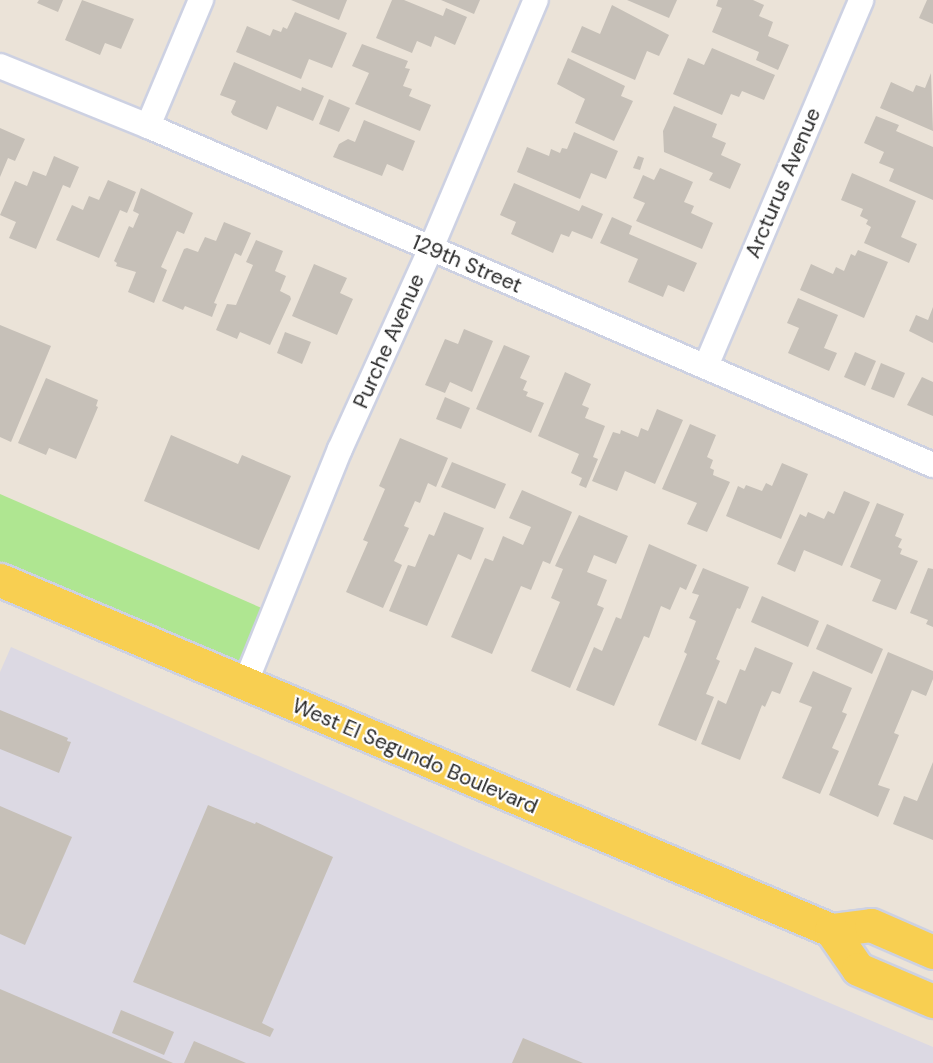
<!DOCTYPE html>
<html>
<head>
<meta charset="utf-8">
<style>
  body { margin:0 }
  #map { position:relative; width:933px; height:1063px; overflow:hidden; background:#ebe3d8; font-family:"DM Sans",sans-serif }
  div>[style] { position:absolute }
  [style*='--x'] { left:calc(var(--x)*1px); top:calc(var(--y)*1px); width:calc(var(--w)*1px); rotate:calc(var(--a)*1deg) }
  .industrial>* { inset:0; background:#dcd9e3 }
  .green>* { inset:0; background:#afe691 }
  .building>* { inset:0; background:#c6c0b8 }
  .roads { filter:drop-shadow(2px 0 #cdd1e2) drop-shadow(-2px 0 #cdd1e2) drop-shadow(0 2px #cdd1e2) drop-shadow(0 -2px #cdd1e2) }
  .minor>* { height:24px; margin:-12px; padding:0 12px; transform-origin:12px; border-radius:12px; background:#fff }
  .primary>* { height:33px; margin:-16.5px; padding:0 16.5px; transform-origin:16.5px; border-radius:16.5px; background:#f8cf51 }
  span { translate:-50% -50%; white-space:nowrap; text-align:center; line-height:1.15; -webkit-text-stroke:4.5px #fff; paint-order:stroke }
  .street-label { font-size:21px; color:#282828 }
</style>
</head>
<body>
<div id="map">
  <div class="industrial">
    <div style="clip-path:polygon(11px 647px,464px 847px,933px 1047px,933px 1063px,0 1063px,0 672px)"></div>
  </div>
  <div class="green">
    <div style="clip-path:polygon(0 494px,273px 613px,245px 684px,0 580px)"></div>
  </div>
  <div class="building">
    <div style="clip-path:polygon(39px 0,63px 0,58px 12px,37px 3px)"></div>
    <div style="clip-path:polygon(82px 0,134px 19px,121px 49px,105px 43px,100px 55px,65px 40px)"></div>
    <div style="clip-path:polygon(291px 0,347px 0,339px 20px)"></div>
    <div style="clip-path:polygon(392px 0,404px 0,443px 16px,446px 8px,467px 17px,455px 45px,435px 36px,431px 47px,417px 41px,412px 53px,376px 38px)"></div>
    <div style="clip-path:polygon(441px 0,480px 0,474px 14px)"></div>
    <div style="clip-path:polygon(627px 0,677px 0,669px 18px)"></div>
    <div style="clip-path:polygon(718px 0,753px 0,764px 5px,759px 16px,773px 22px,768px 36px,789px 45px,778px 70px,756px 60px,759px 52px,712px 32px,722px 8px,716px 6px)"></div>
    <div style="clip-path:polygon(927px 0,933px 0,933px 24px,919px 18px)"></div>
    <div style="clip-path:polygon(612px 5px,669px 35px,659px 56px,647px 51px,635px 80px,571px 52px,582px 26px,600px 34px)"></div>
    <div style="clip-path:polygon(295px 12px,347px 33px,332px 68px,309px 59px,301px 79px,236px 52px,247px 26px,270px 36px,273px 29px,281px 32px,283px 27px,287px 29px)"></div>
    <div style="clip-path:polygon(362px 44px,408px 61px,405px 68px,410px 69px,403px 86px,412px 89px,409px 96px,431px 105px,420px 131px,355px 104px,369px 73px,352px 66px)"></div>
    <div style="clip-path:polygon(712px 48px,775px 75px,764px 100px,742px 91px,739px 97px,731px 94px,722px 115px,673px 94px,688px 58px,704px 65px)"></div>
    <div style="clip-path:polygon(568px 58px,625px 86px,621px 96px,633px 101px,614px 141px,575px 123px,585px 99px,557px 84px)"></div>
    <div style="clip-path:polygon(234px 62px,301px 91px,302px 87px,324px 96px,313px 121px,277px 106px,267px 130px,233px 115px,231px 112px,236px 101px,220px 95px)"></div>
    <div style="clip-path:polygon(931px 73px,933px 131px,880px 108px,891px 82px,913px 92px,916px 85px,925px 88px)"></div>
    <div style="clip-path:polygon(329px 99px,350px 108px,339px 132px,319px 124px)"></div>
    <div style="clip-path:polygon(674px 106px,717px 124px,712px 137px,726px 143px,721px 155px,741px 164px,730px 189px,709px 180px,713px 173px,664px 152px,663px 131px)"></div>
    <div style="clip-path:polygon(876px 116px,899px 125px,896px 131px,933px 147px,933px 200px,889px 181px,894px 169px,879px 163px,884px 152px,864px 143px)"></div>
    <div style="clip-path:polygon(364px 120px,415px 141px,403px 171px,387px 164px,382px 176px,333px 157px,339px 144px,348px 139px,355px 142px)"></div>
    <div style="clip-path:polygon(0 128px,25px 139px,15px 161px,8px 158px,0 177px)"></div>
    <div style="clip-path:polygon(574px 132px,618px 151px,606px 179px,591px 173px,580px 199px,517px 172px,527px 147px,549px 156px,551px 149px,560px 153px,562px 148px,567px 149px)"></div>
    <div style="clip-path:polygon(54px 156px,79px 167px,70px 188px,63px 185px,36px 249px,9px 238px,16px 222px,0 215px,15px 181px,27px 186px,33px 171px,46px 176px)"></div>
    <div style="clip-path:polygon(638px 156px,644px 158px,640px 170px,633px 168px)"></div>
    <div style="clip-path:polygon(660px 168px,693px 182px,684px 202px,694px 206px,691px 213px,713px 223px,702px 249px,636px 221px,645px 203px,633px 198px,643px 175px,654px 180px)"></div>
    <div style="clip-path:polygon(852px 173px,916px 201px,901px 237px,917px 244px,909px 263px,864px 243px,871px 227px,866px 224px,868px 220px,860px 216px,863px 209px,841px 200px)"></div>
    <div style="clip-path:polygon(108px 180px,136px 192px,127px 213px,120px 210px,99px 258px,56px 240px,72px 205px,83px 210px,89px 196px,99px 200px)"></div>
    <div style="clip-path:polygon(514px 183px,579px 211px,582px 205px,603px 214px,592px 239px,572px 231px,569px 237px,561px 234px,553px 253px,511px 234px,516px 222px,500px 215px)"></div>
    <div style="clip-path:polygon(141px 188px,193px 213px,184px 234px,177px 231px,161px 267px,167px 270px,154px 303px,128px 292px,136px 272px,116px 266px,117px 263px,114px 261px,129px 226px,133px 228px,139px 214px,133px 211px)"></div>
    <div style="clip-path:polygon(612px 217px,632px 226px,629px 234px,697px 263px,684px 292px,668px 285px,663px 297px,628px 282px,638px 259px,600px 243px)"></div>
    <div style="clip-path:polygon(224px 222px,251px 233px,241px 256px,235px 253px,214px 303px,217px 304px,212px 317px,185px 306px,183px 310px,162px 301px,184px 249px,187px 248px,198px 252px,205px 237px,216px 241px)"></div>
    <div style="clip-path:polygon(256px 240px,283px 251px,275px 271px,286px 276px,280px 291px,290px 296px,291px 299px,270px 345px,240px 332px,237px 339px,216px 330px,227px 304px,236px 305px,253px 265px,246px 262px)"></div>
    <div style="clip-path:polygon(858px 250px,888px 262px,864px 318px,800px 290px,811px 264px,833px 274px,836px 267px,844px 271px,851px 254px,855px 256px)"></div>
    <div style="clip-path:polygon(314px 264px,347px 278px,340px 293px,353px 299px,337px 335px,292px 316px)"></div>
    <div style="clip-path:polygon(798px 298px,838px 315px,824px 348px,837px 353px,829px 371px,788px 353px,799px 328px,787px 323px)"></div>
    <div style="clip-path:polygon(933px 307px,933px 343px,909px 331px,916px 315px,928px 320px)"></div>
    <div style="clip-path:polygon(0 325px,51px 346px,11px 442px,0 437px)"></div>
    <div style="clip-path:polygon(464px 329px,493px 341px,472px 392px,450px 382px,445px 393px,425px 385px,445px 339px,458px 344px)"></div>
    <div style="clip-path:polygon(285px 332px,311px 342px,302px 364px,277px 353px)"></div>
    <div style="clip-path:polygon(504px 345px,530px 356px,520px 378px,527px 381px,523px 390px,528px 392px,526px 396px,544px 403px,531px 433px,476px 409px)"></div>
    <div style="clip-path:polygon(855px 352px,876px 361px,865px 386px,844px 377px)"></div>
    <div style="clip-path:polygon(881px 363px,905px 373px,894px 398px,871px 389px)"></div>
    <div style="clip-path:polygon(565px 372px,591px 384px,582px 405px,589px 408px,585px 418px,605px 426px,593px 457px,598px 459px,586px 488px,579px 485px,582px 478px,571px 473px,579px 454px,538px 436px)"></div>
    <div style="clip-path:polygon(922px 377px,933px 382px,933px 416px,907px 405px)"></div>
    <div style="clip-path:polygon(46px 378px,98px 400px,96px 406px,98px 407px,76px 459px,49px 448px,46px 455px,18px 443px)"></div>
    <div style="clip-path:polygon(445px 397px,470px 408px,461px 429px,436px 419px)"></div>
    <div style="clip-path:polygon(657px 409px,683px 420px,655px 484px,625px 471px,617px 491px,592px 481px,613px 432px,620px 434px,621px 430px,638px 437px,641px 428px,648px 431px)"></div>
    <div style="clip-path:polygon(690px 424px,716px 435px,707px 457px,713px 460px,710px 468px,714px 470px,713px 475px,730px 482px,707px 532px,687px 524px,697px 503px,662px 489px)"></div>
    <div style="clip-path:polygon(171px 435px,238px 464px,242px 455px,291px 476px,259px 550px,144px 501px)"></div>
    <div style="clip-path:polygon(400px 438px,448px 458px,436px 487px,428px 483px,420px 503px,415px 501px,404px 526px,409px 528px,394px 561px,402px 565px,383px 608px,346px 592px,368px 542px,363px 540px,385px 489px,379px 486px)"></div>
    <div style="clip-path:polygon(452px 462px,506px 484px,495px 509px,441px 487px)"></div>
    <div style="clip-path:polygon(782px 463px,808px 474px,781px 539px,726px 516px,738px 486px,744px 489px,746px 485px,762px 491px,766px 483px,772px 486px)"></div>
    <div style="clip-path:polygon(522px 490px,572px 512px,550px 564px,543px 561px,531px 590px,521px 586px,492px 654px,451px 637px,485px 558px,493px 561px,503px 536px,523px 545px,531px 527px,509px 518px)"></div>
    <div style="clip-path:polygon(844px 491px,870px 502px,842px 566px,804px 550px,795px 572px,777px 564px,800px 514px,806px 517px,808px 512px,824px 519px,828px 511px,834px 514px)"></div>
    <div style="clip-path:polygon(877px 503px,904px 514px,895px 536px,902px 539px,898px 547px,902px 549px,900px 554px,918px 561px,896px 610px,872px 601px,881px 580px,850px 567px)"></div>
    <div style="clip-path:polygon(444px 512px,484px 528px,471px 560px,458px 554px,427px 626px,389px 611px,408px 565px,415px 567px,429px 534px,434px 536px)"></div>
    <div style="clip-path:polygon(579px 515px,628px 536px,616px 564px,594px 555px,587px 572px,607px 580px,597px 605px,604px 608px,570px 688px,531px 671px,560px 602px,551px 598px,563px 569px,555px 566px)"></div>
    <div style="clip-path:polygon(649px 544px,697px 565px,686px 590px,680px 587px,670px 610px,661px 606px,649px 638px,644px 636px,614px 706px,576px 690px,594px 647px,602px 651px,616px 617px,621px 619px)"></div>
    <div style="clip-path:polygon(703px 568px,749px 587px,740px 609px,737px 608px,716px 659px,720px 661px,706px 694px,714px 697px,696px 741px,658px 725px,687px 654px,684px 652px,696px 621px,689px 618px,699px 595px,692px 593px)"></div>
    <div style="clip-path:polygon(928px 568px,933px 569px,933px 627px,926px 624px,928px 620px,910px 613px)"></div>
    <div style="clip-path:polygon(762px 596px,819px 621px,808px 647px,751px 622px)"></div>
    <div style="clip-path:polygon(827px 624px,883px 649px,872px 674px,816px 649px)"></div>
    <div style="clip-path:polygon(755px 647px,793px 663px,780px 694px,772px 691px,765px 707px,762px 705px,740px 760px,701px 744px,718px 700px,726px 704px,740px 669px,745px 671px)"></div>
    <div style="clip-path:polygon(888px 652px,933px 671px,933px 679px,926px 696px,912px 690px,894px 733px,899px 735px,878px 785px,890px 789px,878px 817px,829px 795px)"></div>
    <div style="clip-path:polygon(813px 671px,852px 688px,842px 712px,847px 714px,832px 748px,839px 751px,820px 794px,782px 778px,812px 707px,799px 702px)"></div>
    <div style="clip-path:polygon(0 710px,68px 738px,67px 741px,71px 742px,59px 773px,0 749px)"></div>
    <div style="clip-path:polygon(933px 762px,933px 840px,893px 824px,904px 796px,917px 801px)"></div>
    <div style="clip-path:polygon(208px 805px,255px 824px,256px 822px,333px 857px,262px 1023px,274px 1029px,270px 1037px,133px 982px)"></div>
    <div style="clip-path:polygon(0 806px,72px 837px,25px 945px,0 934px)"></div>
    <div style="clip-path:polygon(0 989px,173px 1063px,0 1063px)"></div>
    <div style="clip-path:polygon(121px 1010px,174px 1032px,164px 1055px,112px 1033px)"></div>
    <div style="clip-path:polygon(523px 1038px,583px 1063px,512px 1063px)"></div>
    <div style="clip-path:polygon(194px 1041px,246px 1063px,184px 1063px)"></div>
  </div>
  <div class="roads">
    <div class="minor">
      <div style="--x:0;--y:66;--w:160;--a:22.1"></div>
      <div style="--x:148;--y:126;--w:855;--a:23.36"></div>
      <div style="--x:148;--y:126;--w:137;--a:-67.2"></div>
      <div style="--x:706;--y:366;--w:397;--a:-67"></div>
      <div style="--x:245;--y:684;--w:253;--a:-68"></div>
      <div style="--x:340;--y:449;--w:221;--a:-65.6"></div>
      <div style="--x:431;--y:248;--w:269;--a:-67.1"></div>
    </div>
    <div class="primary">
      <div style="--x:0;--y:580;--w:902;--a:22.84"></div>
      <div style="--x:831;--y:930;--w:40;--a:-7.1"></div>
      <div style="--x:871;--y:925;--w:68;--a:23.5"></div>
      <div style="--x:831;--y:930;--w:47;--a:55.3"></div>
      <div style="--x:858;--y:969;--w:82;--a:23.1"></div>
    </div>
  </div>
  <div class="street-label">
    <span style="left:783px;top:183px;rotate:-67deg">Arcturus Avenue</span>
    <span style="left:467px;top:264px;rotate:23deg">129th Street</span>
    <span style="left:389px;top:341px;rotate:-66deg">Purche Avenue</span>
    <span style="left:415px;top:756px;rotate:23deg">West El Segundo Boulevard</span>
  </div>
</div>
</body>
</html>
